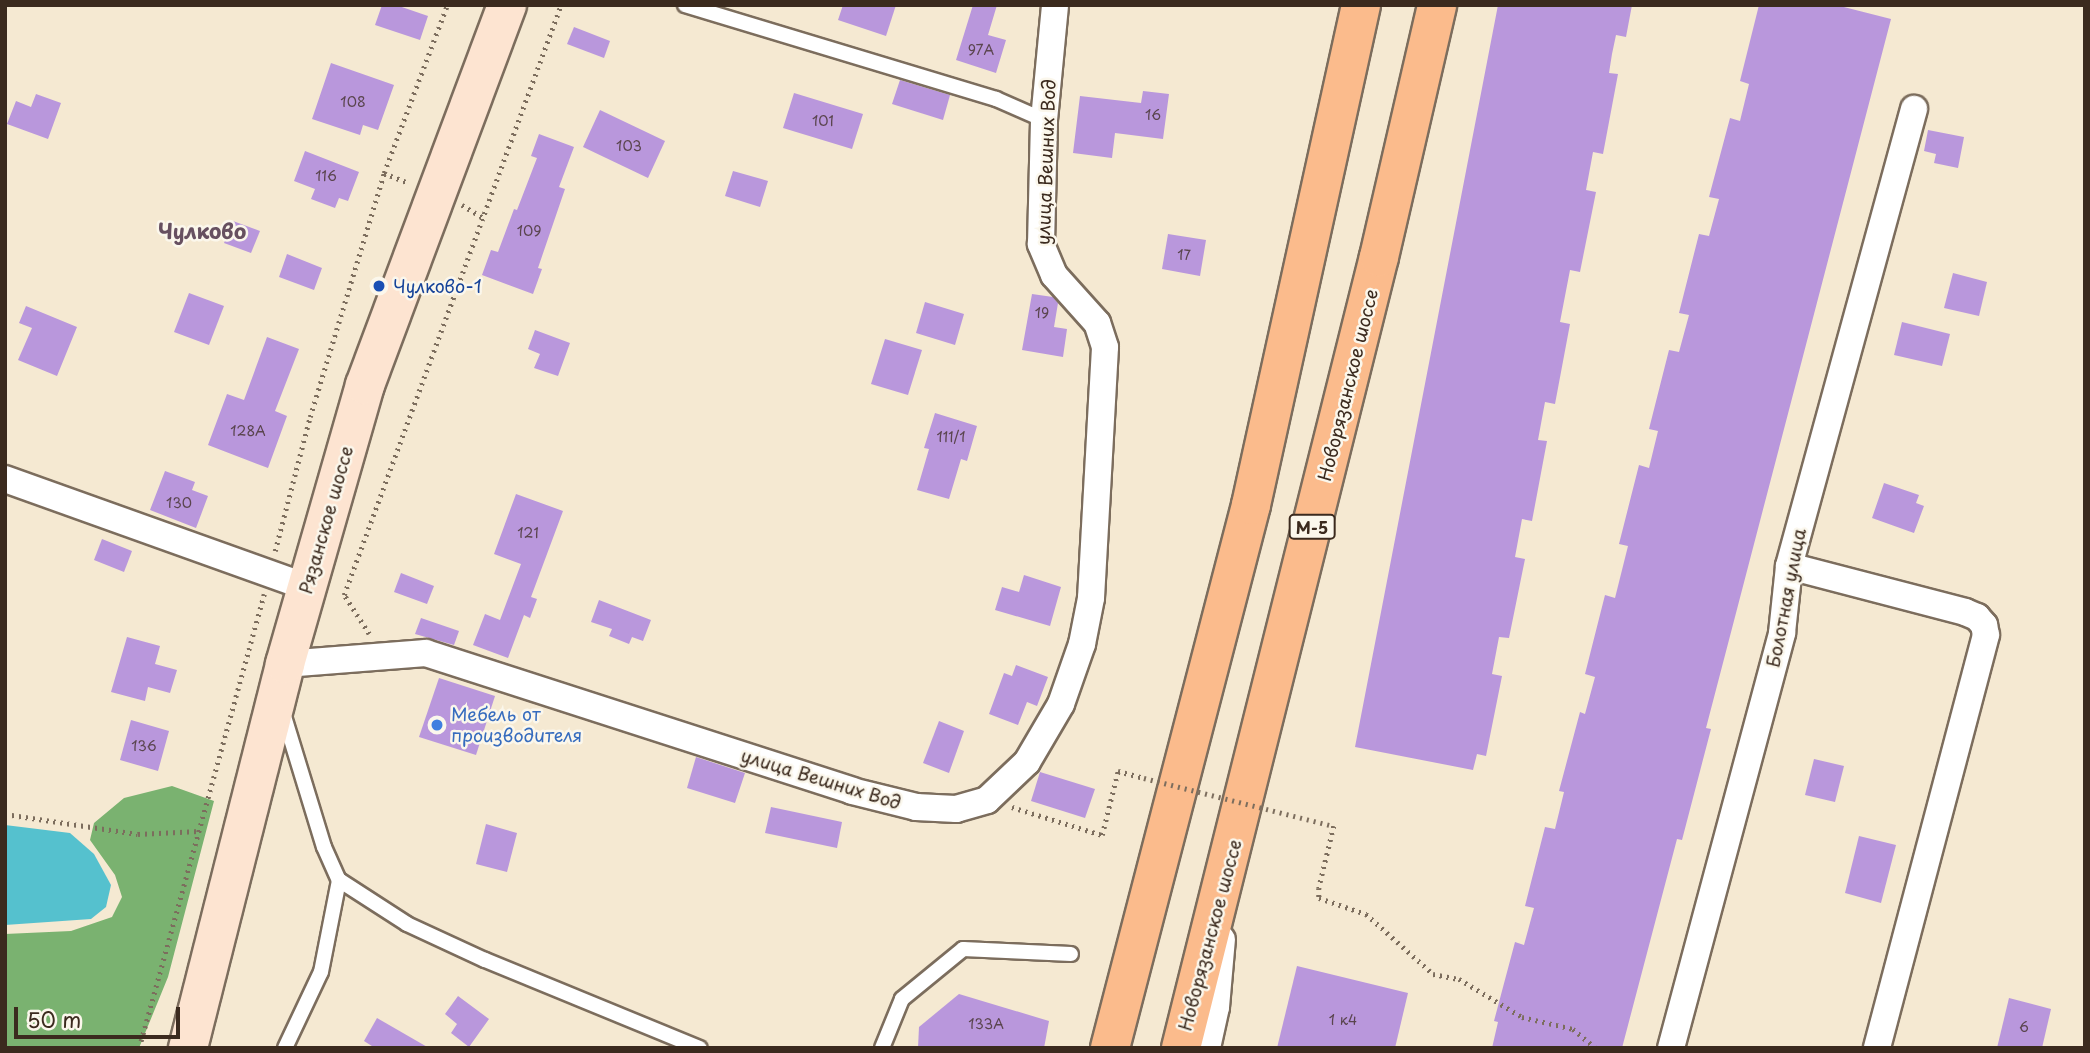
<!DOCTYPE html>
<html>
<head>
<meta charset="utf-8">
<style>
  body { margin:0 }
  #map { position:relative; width:2090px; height:1053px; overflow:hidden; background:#f5e9d2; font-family:"Playpen Sans",sans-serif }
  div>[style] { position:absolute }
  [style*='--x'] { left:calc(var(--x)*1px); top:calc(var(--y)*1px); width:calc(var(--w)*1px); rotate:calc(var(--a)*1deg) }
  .forest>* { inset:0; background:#7ab270 }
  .water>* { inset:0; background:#55c1ce }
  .building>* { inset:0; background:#b997dc }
  .path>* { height:4.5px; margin-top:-2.25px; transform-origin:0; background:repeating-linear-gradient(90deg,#7c6d5d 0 2px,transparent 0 7px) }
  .roads { filter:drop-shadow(2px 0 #7c6d5d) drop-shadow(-2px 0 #7c6d5d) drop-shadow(0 2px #7c6d5d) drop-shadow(0 -2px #7c6d5d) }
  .service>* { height:14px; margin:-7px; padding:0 7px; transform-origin:7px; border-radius:7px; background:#fff }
  .minor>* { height:26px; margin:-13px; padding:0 13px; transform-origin:13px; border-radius:13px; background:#fff }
  .secondary>* { height:38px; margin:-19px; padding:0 19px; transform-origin:19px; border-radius:19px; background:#fde4d1 }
  .trunk>* { height:38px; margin:-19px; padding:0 19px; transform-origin:19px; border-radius:19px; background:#fbbb8c }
  .path-bridge>* { height:4.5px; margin-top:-2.25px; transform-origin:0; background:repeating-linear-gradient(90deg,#7c6d5d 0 2px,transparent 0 7px) }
  .dots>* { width:19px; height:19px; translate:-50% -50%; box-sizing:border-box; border:4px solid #fbf7ec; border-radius:50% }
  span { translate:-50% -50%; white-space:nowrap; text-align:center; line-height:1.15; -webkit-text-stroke:5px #fbf7ec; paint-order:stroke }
  .number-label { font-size:14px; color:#5a454e }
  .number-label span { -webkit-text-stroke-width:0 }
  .shield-label span { padding:2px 5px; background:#fbf7ec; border:2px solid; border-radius:5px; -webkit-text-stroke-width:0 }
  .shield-label { font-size:16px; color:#3b2a1e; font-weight:700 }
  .street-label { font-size:18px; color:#3b2a1e }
  .transit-label { font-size:18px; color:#164399 }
  .left { translate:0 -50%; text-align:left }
  .shop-label { font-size:18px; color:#366cbe }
  .quarter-label { font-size:21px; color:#675060; font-weight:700 }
  .frame { position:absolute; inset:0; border:7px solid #3b2a1e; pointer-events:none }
  .scale { position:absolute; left:14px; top:1007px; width:166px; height:32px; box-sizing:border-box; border:4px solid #3b2a1e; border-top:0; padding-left:9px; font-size:21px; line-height:24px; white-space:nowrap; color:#3b2a1e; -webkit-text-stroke:5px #fbf7ec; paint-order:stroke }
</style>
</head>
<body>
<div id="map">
  <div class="forest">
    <div style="clip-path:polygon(172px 786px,214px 801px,168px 977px,139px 1048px,5px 1048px,5px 934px,71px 931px,112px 917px,122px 897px,115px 875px,90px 840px,94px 823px,124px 798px)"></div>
  </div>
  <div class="water">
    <div style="clip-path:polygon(5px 825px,70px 833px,94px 854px,111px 885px,106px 907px,91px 919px,5px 925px)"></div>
  </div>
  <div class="building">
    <div style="clip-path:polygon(382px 5px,396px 5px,428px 16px,420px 40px,375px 25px)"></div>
    <div style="clip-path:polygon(843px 5px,896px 5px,886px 36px,838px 20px)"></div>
    <div style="clip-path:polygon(973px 5px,997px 5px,988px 35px,1006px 40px,996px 73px,956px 60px)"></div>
    <div style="clip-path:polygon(1498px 5px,1632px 5px,1626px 37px,1616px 35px,1612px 54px,1609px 73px,1618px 74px,1603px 154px,1593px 152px,1586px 190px,1596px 192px,1580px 272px,1570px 270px,1560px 322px,1570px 324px,1555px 404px,1545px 402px,1538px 440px,1547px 441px,1532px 521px,1522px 519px,1515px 557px,1525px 559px,1509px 638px,1499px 637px,1492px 674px,1502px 676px,1486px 756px,1477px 754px,1473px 770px,1355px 747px)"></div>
    <div style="clip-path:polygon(1759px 5px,1836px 5px,1891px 19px,1706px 728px,1711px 729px,1682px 840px,1677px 839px,1622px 1048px,1492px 1048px,1498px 1022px,1494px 1021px,1515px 942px,1524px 945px,1534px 908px,1525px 906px,1545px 827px,1555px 829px,1564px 792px,1559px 791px,1580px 712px,1585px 714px,1595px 677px,1585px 674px,1605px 595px,1615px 598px,1628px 546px,1619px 544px,1639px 465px,1649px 468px,1658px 431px,1649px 429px,1669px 350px,1679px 352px,1689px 315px,1679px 313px,1699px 234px,1709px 236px,1719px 199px,1709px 197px,1730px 118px,1740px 121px,1749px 84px,1740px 81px)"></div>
    <div style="clip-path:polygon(574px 27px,610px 41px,604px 58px,567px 44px)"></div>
    <div style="clip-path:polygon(331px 63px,394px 85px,378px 130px,363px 125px,360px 135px,312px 119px)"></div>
    <div style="clip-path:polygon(900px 80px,950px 95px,943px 120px,892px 104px)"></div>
    <div style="clip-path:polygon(1143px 91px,1169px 94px,1163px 139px,1115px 133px,1112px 158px,1073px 153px,1080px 96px,1141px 103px)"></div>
    <div style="clip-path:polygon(794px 93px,863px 114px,852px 149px,783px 128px)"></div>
    <div style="clip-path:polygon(36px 94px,61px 103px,48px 139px,7px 124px,16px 101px,31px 107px)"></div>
    <div style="clip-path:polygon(600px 110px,665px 141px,648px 178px,583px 147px)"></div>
    <div style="clip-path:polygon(1928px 130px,1964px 137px,1958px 168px,1934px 163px,1936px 154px,1924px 151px)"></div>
    <div style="clip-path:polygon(539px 134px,574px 147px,559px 187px,565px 189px,538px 268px,542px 269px,533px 294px,482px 275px,491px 250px,498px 252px,514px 209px,517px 210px,537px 158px,531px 156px)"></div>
    <div style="clip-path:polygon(305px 151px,359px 172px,348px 201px,339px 198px,335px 208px,311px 199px,315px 189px,294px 181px)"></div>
    <div style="clip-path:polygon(733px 171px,768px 181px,760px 207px,725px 196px)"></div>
    <div style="clip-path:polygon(233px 221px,260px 231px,251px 253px,224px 243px)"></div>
    <div style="clip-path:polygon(1168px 234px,1206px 240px,1200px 276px,1162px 269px)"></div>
    <div style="clip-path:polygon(287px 254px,322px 268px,314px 290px,279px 277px)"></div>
    <div style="clip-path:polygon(1953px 273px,1987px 282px,1979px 316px,1944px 308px)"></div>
    <div style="clip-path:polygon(189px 293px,224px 306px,209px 345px,174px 332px)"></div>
    <div style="clip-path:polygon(1032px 294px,1053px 297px,1058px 303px,1054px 327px,1067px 329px,1063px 357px,1022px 350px)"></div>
    <div style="clip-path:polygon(925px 302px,964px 314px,955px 345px,916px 333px)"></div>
    <div style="clip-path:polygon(26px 306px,77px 327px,57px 376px,18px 360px,32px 328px,19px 323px)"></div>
    <div style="clip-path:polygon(1902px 322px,1950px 334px,1942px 366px,1894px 355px)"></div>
    <div style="clip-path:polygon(535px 330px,570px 343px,558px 376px,534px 368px,540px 354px,528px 349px)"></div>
    <div style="clip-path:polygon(267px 337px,299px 349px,275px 411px,287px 416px,268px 468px,208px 445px,227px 394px,244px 400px)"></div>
    <div style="clip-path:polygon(885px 339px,922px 350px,908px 395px,871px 384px)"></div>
    <div style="clip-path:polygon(935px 413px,977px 426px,967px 461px,961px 459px,949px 499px,917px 490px,929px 449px,924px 448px)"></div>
    <div style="clip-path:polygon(165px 471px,195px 482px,192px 490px,208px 496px,196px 528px,150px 510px)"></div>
    <div style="clip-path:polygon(1884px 483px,1919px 495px,1916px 503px,1924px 506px,1914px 533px,1872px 518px)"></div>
    <div style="clip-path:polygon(516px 494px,563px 511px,531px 597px,537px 599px,530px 618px,524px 615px,508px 658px,473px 645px,485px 614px,500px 620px,521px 564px,494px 554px)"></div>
    <div style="clip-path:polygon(102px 539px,132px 551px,124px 572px,94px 560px)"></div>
    <div style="clip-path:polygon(401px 573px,434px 586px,427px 604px,394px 592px)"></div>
    <div style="clip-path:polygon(1024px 575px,1061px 587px,1050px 626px,995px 610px,1002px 587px,1019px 592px)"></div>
    <div style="clip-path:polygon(599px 600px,651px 620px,643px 641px,632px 637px,629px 644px,609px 636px,612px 629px,591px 622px)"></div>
    <div style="clip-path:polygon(421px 618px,459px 631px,454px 645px,415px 634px)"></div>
    <div style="clip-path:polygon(127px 637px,160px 646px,155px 664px,177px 670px,170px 693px,148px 687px,145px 701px,111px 692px)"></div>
    <div style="clip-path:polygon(1016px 665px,1048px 677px,1037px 706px,1027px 702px,1018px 725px,989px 714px,1004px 673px,1012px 676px)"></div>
    <div style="clip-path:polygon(439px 678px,495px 696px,476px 755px,419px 737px)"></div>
    <div style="clip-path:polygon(131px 720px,169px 731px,158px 771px,120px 760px)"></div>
    <div style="clip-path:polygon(939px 721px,964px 731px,949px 773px,923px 763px)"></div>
    <div style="clip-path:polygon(696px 757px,745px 773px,735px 803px,687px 788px)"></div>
    <div style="clip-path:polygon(1814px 759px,1844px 766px,1835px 802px,1805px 795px)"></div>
    <div style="clip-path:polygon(1040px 772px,1095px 789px,1085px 818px,1031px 801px)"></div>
    <div style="clip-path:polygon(771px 807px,842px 822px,837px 848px,765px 833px)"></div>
    <div style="clip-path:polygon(486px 824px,517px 833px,507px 872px,476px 864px)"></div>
    <div style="clip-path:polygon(1859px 836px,1896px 845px,1881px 903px,1845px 893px)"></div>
    <div style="clip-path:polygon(1297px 966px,1408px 993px,1395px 1048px,1277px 1048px)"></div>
    <div style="clip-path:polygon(959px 994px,1049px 1021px,1044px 1048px,918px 1048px,919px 1027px)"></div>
    <div style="clip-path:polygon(458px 996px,489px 1019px,469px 1047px,451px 1033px,457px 1024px,445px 1014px)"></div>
    <div style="clip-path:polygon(2009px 998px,2051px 1009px,2042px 1048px,1997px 1048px)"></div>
    <div style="clip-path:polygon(377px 1018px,429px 1048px,375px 1048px,364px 1041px)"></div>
  </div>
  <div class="path">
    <div style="--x:384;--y:173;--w:27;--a:22"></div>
    <div style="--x:462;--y:205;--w:26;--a:31"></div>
    <div style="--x:275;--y:551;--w:138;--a:-75.4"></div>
    <div style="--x:310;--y:417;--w:255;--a:-73.1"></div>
    <div style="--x:384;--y:173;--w:179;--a:-69.4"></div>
    <div style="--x:369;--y:634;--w:46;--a:-122.7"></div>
    <div style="--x:344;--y:595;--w:629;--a:-69.81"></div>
    <div style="--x:1012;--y:807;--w:94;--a:17.3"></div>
    <div style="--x:1102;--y:835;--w:66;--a:-76"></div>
    <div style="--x:1118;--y:771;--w:27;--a:15"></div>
    <div style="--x:5;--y:814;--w:134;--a:8.6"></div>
    <div style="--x:138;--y:834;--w:61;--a:-2.8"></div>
    <div style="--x:1334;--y:826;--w:64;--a:103.6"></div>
    <div style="--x:1319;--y:888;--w:10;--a:90"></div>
    <div style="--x:1319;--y:898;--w:50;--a:18.8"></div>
    <div style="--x:1366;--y:914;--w:90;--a:41.8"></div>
    <div style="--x:1433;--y:974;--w:26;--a:11"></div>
    <div style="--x:1459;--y:979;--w:74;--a:31.1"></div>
    <div style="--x:1522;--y:1017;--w:52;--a:13.2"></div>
    <div style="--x:1573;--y:1029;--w:30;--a:40"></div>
    <div style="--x:139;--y:1048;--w:471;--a:-74.6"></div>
  </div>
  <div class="roads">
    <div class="service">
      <div style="--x:685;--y:5;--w:325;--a:16.8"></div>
      <div style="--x:996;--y:99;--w:52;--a:23.6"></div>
      <div style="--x:283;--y:713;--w:140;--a:73"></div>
      <div style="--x:324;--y:847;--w:36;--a:66"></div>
      <div style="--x:339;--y:880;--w:81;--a:32.9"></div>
      <div style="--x:407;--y:924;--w:86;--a:24.8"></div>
      <div style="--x:485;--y:960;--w:232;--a:22.3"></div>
      <div style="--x:285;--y:1048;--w:84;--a:-64.7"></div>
      <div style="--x:321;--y:972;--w:94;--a:-78.9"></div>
      <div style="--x:882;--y:1048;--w:53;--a:-67.8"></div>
      <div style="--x:902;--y:999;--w:79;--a:-39.3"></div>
      <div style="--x:963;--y:949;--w:108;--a:2.7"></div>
    </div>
    <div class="minor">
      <div style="--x:5;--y:479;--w:321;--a:19.7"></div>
      <div style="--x:1789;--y:566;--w:182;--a:14.6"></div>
      <div style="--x:1965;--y:612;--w:13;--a:23"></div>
      <div style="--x:1977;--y:617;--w:11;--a:49"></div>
      <div style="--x:1984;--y:625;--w:10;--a:79"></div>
      <div style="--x:1986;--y:635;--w:427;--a:104.8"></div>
      <div style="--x:285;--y:664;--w:141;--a:-4.5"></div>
      <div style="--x:426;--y:653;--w:448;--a:17.9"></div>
      <div style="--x:852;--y:791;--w:66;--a:14"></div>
      <div style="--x:916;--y:807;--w:40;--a:2.9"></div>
      <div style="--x:956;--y:809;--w:32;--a:-16"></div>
      <div style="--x:987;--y:800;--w:55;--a:-43.5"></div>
      <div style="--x:1027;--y:762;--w:67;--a:-59.6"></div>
      <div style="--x:1061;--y:704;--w:64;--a:-70.7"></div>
      <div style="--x:1082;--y:644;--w:47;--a:-78.9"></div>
      <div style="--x:1091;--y:598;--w:251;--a:-86.8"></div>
      <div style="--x:1105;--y:347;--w:25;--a:-108"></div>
      <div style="--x:1097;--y:323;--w:64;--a:-131.9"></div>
      <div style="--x:1054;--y:275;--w:34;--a:-113"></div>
      <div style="--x:1041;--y:244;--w:124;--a:-88.6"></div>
      <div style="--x:1044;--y:120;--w:116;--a:-84.5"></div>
      <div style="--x:1207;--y:1048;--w:42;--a:-77.6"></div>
      <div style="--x:1216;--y:1007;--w:68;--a:-85"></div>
      <div style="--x:1671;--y:1048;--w:430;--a:-75"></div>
      <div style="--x:1782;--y:633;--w:67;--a:-84"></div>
      <div style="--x:1789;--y:566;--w:474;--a:-74.7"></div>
    </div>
    <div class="secondary">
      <div style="--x:188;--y:1048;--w:396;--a:-75.8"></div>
      <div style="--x:285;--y:664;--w:290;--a:-74"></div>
      <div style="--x:365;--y:385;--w:406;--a:-69.5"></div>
    </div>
    <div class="trunk">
      <div style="--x:1110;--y:1048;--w:561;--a:-75.44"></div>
      <div style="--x:1251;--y:505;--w:512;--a:-77.59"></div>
      <div style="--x:1181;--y:1048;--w:815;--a:-75.95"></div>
      <div style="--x:1379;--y:257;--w:259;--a:-77"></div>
    </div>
  </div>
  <div class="path-bridge">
    <div style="--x:1144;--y:778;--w:196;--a:14.2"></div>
  </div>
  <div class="dots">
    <div style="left:379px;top:286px;background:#1a4fb4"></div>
    <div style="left:437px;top:725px;background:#3f7fe0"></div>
  </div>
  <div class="number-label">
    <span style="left:981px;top:50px">97А</span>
    <span style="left:353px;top:102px">108</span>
    <span style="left:1153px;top:115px">16</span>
    <span style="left:823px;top:121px">101</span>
    <span style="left:629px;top:146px">103</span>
    <span style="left:326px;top:176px">116</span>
    <span style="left:529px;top:231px">109</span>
    <span style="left:1184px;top:255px">17</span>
    <span style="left:1042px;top:313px">19</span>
    <span style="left:248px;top:431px">128А</span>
    <span style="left:951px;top:437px">111/1</span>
    <span style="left:179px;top:503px">130</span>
    <span style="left:528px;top:533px">121</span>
    <span style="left:144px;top:746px">136</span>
    <span style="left:1343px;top:1020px">1 к4</span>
    <span style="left:986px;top:1024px">133А</span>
    <span style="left:2024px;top:1027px">6</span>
  </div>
  <div class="shield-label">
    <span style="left:1312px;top:527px">М-5</span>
  </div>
  <div class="street-label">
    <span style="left:1046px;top:162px;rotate:-88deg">улица Вешних Вод</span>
    <span style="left:1348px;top:385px;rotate:-76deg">Новорязанское шоссе</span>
    <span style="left:326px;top:520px;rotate:-74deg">Рязанское шоссе</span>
    <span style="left:1786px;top:598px;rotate:-79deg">Болотная улица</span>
    <span style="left:821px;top:779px;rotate:17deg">улица Вешних Вод</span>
    <span style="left:1210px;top:935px;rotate:-75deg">Новорязанское шоссе</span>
  </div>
  <div class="transit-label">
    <span class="left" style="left:393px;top:286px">Чулково-1</span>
  </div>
  <div class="shop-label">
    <span class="left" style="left:451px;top:725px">Мебель от<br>производителя</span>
  </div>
  <div class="quarter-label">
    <span style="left:202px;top:230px">Чулково</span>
  </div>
  <div class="frame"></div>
  <div class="scale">50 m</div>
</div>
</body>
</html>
